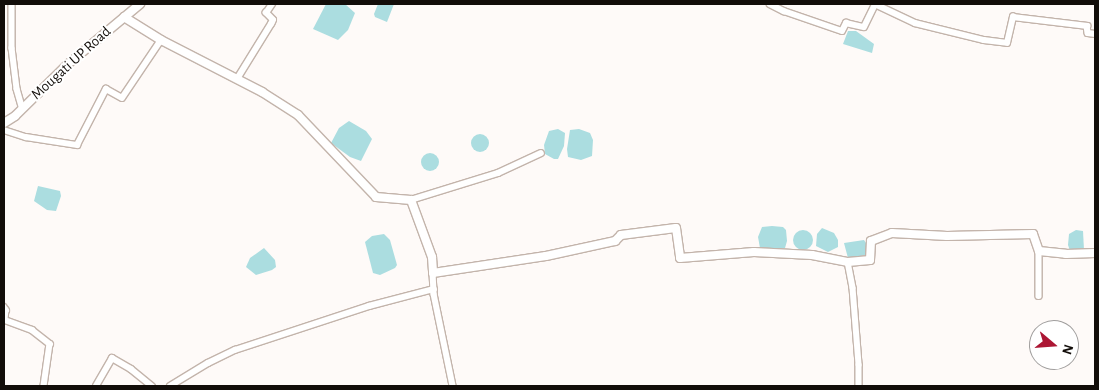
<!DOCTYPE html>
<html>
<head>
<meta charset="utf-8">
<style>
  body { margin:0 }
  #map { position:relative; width:1099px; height:390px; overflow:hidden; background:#fefaf8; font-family:"Alegreya Sans",sans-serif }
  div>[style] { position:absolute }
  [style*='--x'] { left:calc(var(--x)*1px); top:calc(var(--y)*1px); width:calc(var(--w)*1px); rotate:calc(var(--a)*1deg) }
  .water>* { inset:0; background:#abdde0 }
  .round { border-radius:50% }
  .roads { filter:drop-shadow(1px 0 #c3b4ab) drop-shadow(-1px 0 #c3b4ab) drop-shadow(0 1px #c3b4ab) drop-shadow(0 -1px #c3b4ab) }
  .street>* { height:5.5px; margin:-2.75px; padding:0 2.75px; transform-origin:2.75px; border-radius:2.75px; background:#fff }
  .secondary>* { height:8px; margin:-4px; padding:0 4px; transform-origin:4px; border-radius:4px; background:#fff }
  span { translate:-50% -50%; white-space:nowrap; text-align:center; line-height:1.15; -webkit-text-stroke:4px #fff; paint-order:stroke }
  .street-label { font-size:15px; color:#120d09 }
  .frame { position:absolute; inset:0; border:5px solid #120d09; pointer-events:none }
  .north { position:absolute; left:1029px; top:320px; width:50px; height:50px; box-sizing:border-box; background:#fff; border:1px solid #a09e9d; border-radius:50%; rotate:108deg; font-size:14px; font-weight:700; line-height:20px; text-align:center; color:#120d09 }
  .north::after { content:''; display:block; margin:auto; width:18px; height:22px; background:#ac1634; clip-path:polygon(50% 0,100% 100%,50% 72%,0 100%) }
</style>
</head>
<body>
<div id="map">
  <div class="water">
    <div style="clip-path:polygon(326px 4px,345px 4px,355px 13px,348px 30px,338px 40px,313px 29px)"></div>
    <div style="clip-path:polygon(378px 4px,394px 4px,387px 22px,375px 17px,374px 14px)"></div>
    <div style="clip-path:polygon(848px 31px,856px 31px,874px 44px,872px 53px,843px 44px)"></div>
    <div style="clip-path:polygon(349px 121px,366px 131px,372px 139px,361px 161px,350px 157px,331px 143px,339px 128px)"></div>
    <div style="clip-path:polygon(558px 129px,565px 133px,564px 146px,558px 159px,554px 159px,545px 154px,544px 145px,549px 131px)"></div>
    <div style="clip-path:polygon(579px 129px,590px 133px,593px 140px,592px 156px,581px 160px,568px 157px,567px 149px,570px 130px)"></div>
    <div class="round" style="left:471px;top:134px;width:18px;height:18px"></div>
    <div class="round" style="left:421px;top:153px;width:18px;height:18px"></div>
    <div style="clip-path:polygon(38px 186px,60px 191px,61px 196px,56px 211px,47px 210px,34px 201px)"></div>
    <div style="clip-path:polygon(772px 226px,783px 227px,786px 230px,787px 241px,785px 248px,773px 250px,760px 248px,758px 237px,762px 227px)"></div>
    <div style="clip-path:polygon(822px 228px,834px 233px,838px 240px,838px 247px,828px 252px,816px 246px,817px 234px)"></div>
    <div class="round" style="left:793px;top:230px;width:20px;height:20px"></div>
    <div style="clip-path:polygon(1076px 230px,1083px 231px,1084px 250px,1070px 251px,1068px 245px,1069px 234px)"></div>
    <div style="clip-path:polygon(384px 234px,390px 240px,397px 265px,395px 268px,380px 275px,373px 273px,365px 242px,372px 236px)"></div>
    <div style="clip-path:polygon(864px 240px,868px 246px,867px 255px,848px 258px,844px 243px)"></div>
    <div style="clip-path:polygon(264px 248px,275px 260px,276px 267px,272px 270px,256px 275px,246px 267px,250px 258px)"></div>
  </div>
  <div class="roads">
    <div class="street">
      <div style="--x:12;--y:4;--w:44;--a:90"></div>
      <div style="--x:12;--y:48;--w:41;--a:83"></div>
      <div style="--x:17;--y:89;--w:19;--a:74"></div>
      <div style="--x:770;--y:4;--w:16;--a:27"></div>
      <div style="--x:784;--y:11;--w:61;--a:19"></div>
      <div style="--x:842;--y:31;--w:9;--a:-63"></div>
      <div style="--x:846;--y:23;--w:18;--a:13"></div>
      <div style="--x:864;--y:27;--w:25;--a:-64"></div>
      <div style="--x:875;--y:4;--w:44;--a:25.4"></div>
      <div style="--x:915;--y:23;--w:71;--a:13.8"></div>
      <div style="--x:984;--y:40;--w:23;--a:7"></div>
      <div style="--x:1007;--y:43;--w:27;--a:-77"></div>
      <div style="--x:1013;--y:17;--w:75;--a:6.9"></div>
      <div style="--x:1087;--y:26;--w:7;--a:82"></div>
      <div style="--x:1088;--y:33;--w:7;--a:8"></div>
      <div style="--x:237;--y:79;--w:65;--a:-58.3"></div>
      <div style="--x:271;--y:24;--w:4;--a:-63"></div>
      <div style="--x:273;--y:20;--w:10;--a:-135"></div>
      <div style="--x:266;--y:13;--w:11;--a:-56"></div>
      <div style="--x:4;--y:130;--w:23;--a:18"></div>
      <div style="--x:26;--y:137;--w:52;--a:8.9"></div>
      <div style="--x:77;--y:145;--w:63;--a:-62.6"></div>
      <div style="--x:106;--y:89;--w:18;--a:29"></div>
      <div style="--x:122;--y:98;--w:70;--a:-56.1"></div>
      <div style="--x:411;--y:200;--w:91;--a:-17.2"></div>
      <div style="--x:498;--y:173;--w:47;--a:-24.9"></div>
      <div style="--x:1039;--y:251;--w:45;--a:90"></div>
      <div style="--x:848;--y:262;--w:26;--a:79"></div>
      <div style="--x:853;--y:288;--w:77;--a:85.5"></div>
      <div style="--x:859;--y:365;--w:21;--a:90"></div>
      <div style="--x:433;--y:273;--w:21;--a:87"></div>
      <div style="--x:434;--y:294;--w:94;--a:78.3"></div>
      <div style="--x:4;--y:307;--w:4;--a:56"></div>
      <div style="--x:6;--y:310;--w:10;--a:96"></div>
      <div style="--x:5;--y:320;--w:29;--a:20"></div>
      <div style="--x:32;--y:330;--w:23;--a:38"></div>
      <div style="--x:50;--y:344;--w:42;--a:98.1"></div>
      <div style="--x:96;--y:386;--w:32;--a:-60"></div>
      <div style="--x:112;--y:358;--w:22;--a:30"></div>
      <div style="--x:131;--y:369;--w:27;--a:39"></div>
      <div style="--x:170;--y:386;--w:44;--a:-31.2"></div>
      <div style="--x:208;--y:363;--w:30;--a:-26"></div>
      <div style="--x:235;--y:350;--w:141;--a:-18.2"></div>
      <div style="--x:369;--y:306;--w:67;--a:-14.7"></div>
    </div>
    <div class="secondary">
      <div style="--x:124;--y:17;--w:44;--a:31.9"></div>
      <div style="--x:161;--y:40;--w:114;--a:27.2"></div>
      <div style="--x:262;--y:92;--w:43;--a:32.6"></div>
      <div style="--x:298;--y:115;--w:113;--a:46.4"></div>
      <div style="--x:376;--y:197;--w:35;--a:5"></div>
      <div style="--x:411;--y:200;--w:61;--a:69.8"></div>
      <div style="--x:432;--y:257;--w:16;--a:86"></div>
      <div style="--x:433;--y:273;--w:114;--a:-8.6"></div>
      <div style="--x:546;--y:256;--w:71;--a:-12.3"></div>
      <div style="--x:615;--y:241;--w:8;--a:-45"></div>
      <div style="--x:621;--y:235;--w:55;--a:-7.3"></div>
      <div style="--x:676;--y:228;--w:30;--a:82"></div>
      <div style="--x:680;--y:258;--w:74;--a:-4.6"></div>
      <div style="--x:754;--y:252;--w:58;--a:3"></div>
      <div style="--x:812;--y:255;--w:37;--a:11"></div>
      <div style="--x:848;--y:262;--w:22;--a:-5"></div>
      <div style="--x:870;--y:260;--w:19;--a:-87"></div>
      <div style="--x:871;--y:241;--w:22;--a:-21"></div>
      <div style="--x:892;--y:233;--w:55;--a:3.1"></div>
      <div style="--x:947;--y:236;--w:86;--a:-1.3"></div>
      <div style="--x:1033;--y:234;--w:18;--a:71"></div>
      <div style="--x:1039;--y:251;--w:27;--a:6"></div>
      <div style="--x:1066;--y:254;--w:29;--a:-2"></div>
      <div style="--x:4;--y:123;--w:13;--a:-32"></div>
      <div style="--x:15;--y:116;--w:74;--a:-44.5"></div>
      <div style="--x:68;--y:64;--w:94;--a:-39.8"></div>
    </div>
  </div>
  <div class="street-label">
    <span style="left:71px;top:63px;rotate:-42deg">Mougati UP Road</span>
  </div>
  <div class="frame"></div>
  <div class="north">N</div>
</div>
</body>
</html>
